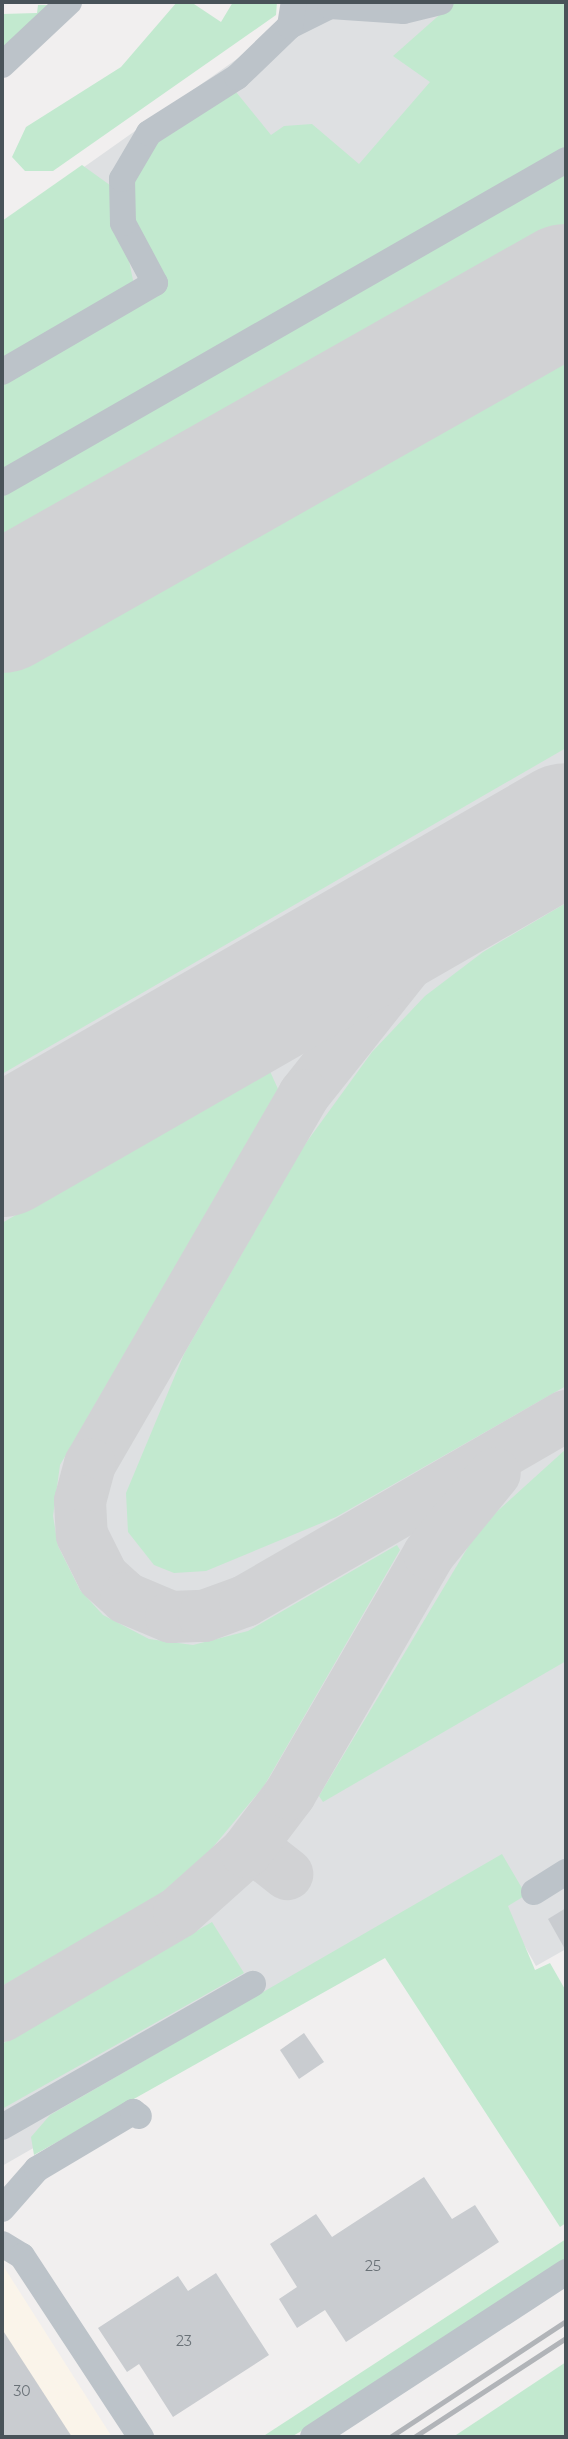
<!DOCTYPE html>
<html>
<head>
<meta charset="utf-8">
<style>
  body { margin:0 }
  #map { position:relative; width:568px; height:2439px; overflow:hidden; background:#f1efef; font-family:Montserrat,sans-serif }
  div>[style] { position:absolute }
  [style*='--x'] { left:calc(var(--x)*1px); top:calc(var(--y)*1px); width:calc(var(--w)*1px); rotate:calc(var(--a)*1deg) }
  .commercial>* { inset:0; background:#faf4ea }
  .airport>* { inset:0; background:#dee0e2 }
  .green>* { inset:0; background:#c2e9cf }
  .taxiway>* { height:52px; margin:-26px; padding:0 26px; transform-origin:26px; border-radius:26px; background:#d1d2d4 }
  .runway>* { height:130px; margin:-65px; padding:0 65px; transform-origin:65px; border-radius:65px; background:#d1d2d4 }
  .building>* { inset:0; background:#c9ccd0 }
  .minor>* { height:26px; margin:-13px; padding:0 13px; transform-origin:13px; border-radius:13px; background:#bcc3c9 }
  .rail>* { height:5px; margin:-2.5px; padding:0 2.5px; transform-origin:2.5px; border-radius:2.5px; background:#b1b4b8 }
  span { translate:-50% -50%; white-space:nowrap; text-align:center; line-height:1.15; -webkit-text-stroke:6px #fff; paint-order:stroke }
  .number-label { font-size:14px; color:#697177 }
  .number-label span { -webkit-text-stroke-width:0 }
  .frame { position:absolute; inset:0; border:4px solid #495359; pointer-events:none }
</style>
</head>
<body>
<div id="map">
  <div class="commercial">
    <div style="clip-path:polygon(2px 2264px,112px 2437px,2px 2437px)"></div>
  </div>
  <div class="airport">
    <div style="clip-path:polygon(291px 2px,566px 2px,566px 1949px,536px 1966px,491px 1886px,2px 2166px,2px 225px,288px 23px)"></div>
  </div>
  <div class="green">
    <div style="clip-path:polygon(177px 2px,191px 2px,221px 22px,233px 2px,277px 2px,276px 15px,53px 171px,25px 171px,12px 157px,26px 127px,121px 67px)"></div>
    <div style="clip-path:polygon(454px 2px,566px 2px,566px 151px,2px 475px,2px 380px,163px 287px,122px 195px,146px 146px,232px 87px,271px 135px,284px 126px,312px 124px,359px 164px,430px 82px,393px 56px)"></div>
    <div style="clip-path:polygon(38px 5px,49px 5px,2px 59px,2px 14px,37px 13px)"></div>
    <div style="clip-path:polygon(82px 165px,114px 188px,134px 285px,2px 365px,2px 221px)"></div>
    <div style="clip-path:polygon(566px 166px,566px 748px,2px 1074px,2px 490px)"></div>
    <div style="clip-path:polygon(566px 903px,566px 1386px,336px 1517px,206px 1571px,174px 1573px,154px 1565px,128px 1532px,126px 1493px,184px 1354px,303px 1147px,372px 1052px,425px 996px,483px 952px)"></div>
    <div style="clip-path:polygon(269px 1069px,278px 1089px,60px 1465px,53px 1516px,58px 1546px,80px 1590px,103px 1615px,149px 1639px,193px 1645px,248px 1631px,397px 1545px,400px 1550px,264px 1786px,198px 1865px,149px 1902px,2px 1986px,2px 1223px)"></div>
    <div style="clip-path:polygon(566px 1449px,566px 1661px,323px 1802px,319px 1796px,480px 1527px)"></div>
    <div style="clip-path:polygon(502px 1854px,526px 1895px,508px 1906px,535px 1970px,550px 1963px,566px 1991px,566px 2223px,560px 2227px,385px 1958px,34px 2155px,31px 2137px,50px 2115px)"></div>
    <div style="clip-path:polygon(212px 1922px,244px 1973px,2px 2109px,2px 2044px)"></div>
    <div style="clip-path:polygon(566px 2239px,566px 2262px,366px 2394px,291px 2437px,262px 2437px)"></div>
    <div style="clip-path:polygon(566px 2362px,566px 2437px,453px 2437px)"></div>
  </div>
  <div class="taxiway">
    <div style="--x:566;--y:830;--w:78;--a:143.9"></div>
    <div style="--x:503;--y:876;--w:120;--a:138"></div>
    <div style="--x:414;--y:956;--w:177;--a:128.4"></div>
    <div style="--x:304;--y:1095;--w:427;--a:120.1"></div>
    <div style="--x:90;--y:1464;--w:38;--a:105"></div>
    <div style="--x:80;--y:1501;--w:34;--a:87"></div>
    <div style="--x:82;--y:1535;--w:47;--a:63.4"></div>
    <div style="--x:103;--y:1577;--w:31;--a:42"></div>
    <div style="--x:126;--y:1598;--w:49;--a:22.9"></div>
    <div style="--x:171;--y:1617;--w:33;--a:-2"></div>
    <div style="--x:204;--y:1616;--w:44;--a:-20.1"></div>
    <div style="--x:245;--y:1601;--w:370;--a:-30"></div>
    <div style="--x:246;--y:1852;--w:13;--a:0"></div>
    <div style="--x:259;--y:1852;--w:36;--a:38"></div>
    <div style="--x:2;--y:2016;--w:205;--a:-30.4"></div>
    <div style="--x:179;--y:1912;--w:90;--a:-41.8"></div>
    <div style="--x:246;--y:1852;--w:73;--a:-52.8"></div>
    <div style="--x:290;--y:1794;--w:277;--a:-59.9"></div>
    <div style="--x:429;--y:1554;--w:104;--a:-50.8"></div>
  </div>
  <div class="runway">
    <div style="--x:2;--y:608;--w:648;--a:-29.49"></div>
    <div style="--x:2;--y:1152;--w:650;--a:-29.88"></div>
  </div>
  <div class="building">
    <div style="clip-path:polygon(566px 1908px,566px 1951px,548px 1919px)"></div>
    <div style="clip-path:polygon(304px 2033px,324px 2062px,299px 2079px,280px 2050px)"></div>
    <div style="clip-path:polygon(424px 2177px,452px 2219px,475px 2205px,499px 2242px,346px 2342px,325px 2310px,297px 2328px,279px 2299px,297px 2287px,270px 2244px,316px 2214px,332px 2237px)"></div>
    <div style="clip-path:polygon(216px 2273px,269px 2355px,173px 2417px,139px 2364px,127px 2372px,98px 2328px,178px 2276px,188px 2291px)"></div>
    <div style="clip-path:polygon(2px 2329px,72px 2437px,2px 2437px)"></div>
  </div>
  <div class="minor">
    <div style="--x:290;--y:26;--w:45;--a:-26.6"></div>
    <div style="--x:330;--y:6;--w:74;--a:3.9"></div>
    <div style="--x:404;--y:11;--w:38;--a:-14"></div>
    <div style="--x:2;--y:65;--w:92;--a:-43.2"></div>
    <div style="--x:2;--y:372;--w:177;--a:-30.2"></div>
    <div style="--x:155;--y:283;--w:68;--a:-118.1"></div>
    <div style="--x:123;--y:223;--w:44;--a:-91.3"></div>
    <div style="--x:122;--y:179;--w:53;--a:-59.6"></div>
    <div style="--x:149;--y:133;--w:104;--a:-32.5"></div>
    <div style="--x:237;--y:77;--w:74;--a:-43.9"></div>
    <div style="--x:290;--y:26;--w:24;--a:-81"></div>
    <div style="--x:2;--y:483;--w:650;--a:-29.8"></div>
    <div style="--x:534;--y:1892;--w:38;--a:-32"></div>
    <div style="--x:2;--y:2127;--w:289;--a:-29.7"></div>
    <div style="--x:2;--y:2209;--w:53;--a:-48.8"></div>
    <div style="--x:37;--y:2169;--w:112;--a:-30.7"></div>
    <div style="--x:133;--y:2112;--w:7;--a:34"></div>
    <div style="--x:2;--y:2244;--w:23;--a:31"></div>
    <div style="--x:22;--y:2256;--w:217;--a:56.7"></div>
    <div style="--x:313;--y:2437;--w:302;--a:-33.1"></div>
  </div>
  <div class="rail">
    <div style="--x:390;--y:2437;--w:211;--a:-33.4"></div>
    <div style="--x:414;--y:2437;--w:181;--a:-33.1"></div>
  </div>
  <div class="number-label">
    <span style="left:373px;top:2266px">25</span>
    <span style="left:184px;top:2341px">23</span>
    <span style="left:22px;top:2391px">30</span>
  </div>
  <div class="frame"></div>
</div>
</body>
</html>
